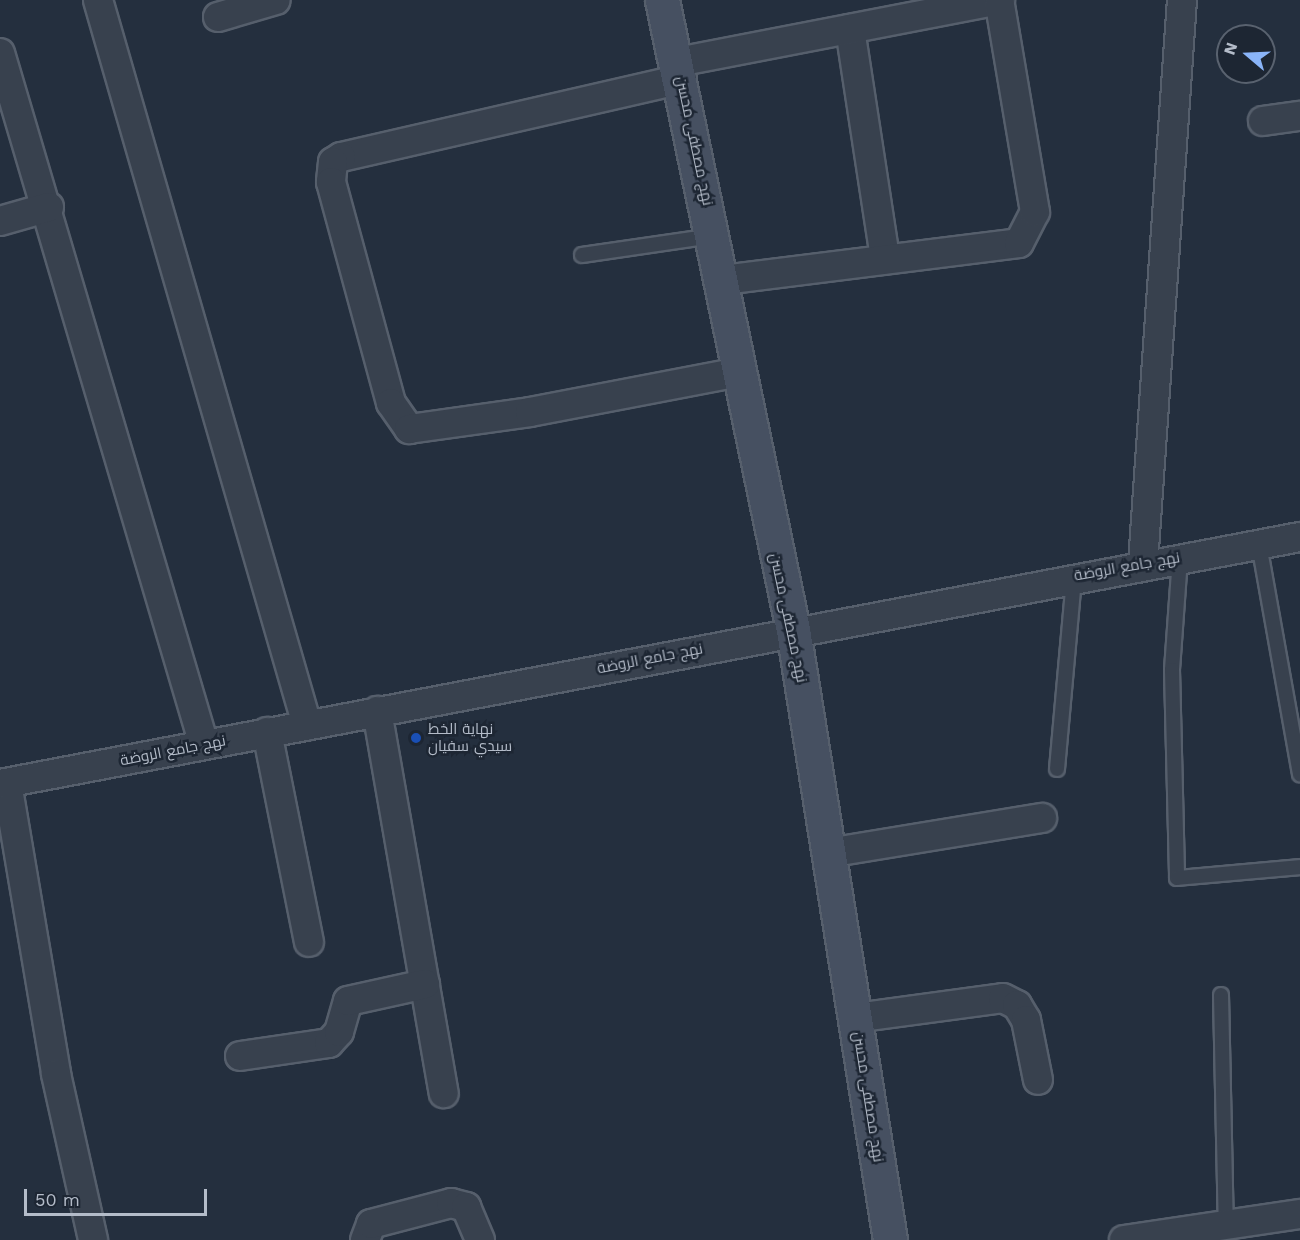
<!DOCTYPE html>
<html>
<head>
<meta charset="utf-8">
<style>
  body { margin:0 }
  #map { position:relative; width:1300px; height:1240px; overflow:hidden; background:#242f3e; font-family:"Work Sans",Cairo,sans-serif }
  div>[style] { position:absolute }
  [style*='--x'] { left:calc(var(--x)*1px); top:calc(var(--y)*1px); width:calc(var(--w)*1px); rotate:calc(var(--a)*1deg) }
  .roads { filter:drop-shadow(2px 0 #565f6c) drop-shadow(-2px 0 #565f6c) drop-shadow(0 2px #565f6c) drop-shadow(0 -2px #565f6c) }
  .lane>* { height:14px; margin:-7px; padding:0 7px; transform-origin:7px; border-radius:7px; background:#38414e }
  .street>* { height:28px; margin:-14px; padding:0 14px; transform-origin:14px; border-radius:14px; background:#38414e }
  .secondary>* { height:33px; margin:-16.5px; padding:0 16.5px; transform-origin:16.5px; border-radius:16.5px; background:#465061 }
  .dots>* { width:16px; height:16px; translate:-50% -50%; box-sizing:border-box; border:3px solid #1d2633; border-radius:50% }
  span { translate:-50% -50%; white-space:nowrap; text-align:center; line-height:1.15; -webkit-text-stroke:5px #1d2633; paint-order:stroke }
  .street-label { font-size:15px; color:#b4bcc9 }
  .poi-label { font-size:15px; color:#b4bcc9 }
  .left { translate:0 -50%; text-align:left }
  .north { position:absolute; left:1216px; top:24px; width:60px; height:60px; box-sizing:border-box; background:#1d2633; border:2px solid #59626f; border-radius:50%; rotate:289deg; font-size:16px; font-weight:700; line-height:24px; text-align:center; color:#b4bcc9 }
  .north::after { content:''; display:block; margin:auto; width:21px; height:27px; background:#8ab4f8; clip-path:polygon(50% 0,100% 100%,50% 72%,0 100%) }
  .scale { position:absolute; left:24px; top:1189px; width:183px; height:27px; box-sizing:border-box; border:3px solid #b4bcc9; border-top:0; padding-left:8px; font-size:18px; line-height:21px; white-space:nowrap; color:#b4bcc9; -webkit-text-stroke:4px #1d2633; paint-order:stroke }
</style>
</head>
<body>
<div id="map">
  <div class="roads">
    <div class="lane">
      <div style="--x:582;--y:255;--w:131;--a:-8.3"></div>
      <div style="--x:1259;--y:544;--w:234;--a:79.9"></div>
      <div style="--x:1180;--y:558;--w:112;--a:94.1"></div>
      <div style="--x:1172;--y:670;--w:208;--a:88.6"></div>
      <div style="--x:1177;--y:878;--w:123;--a:-5.1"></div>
      <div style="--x:1057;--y:769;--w:193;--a:-84.9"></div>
      <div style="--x:1221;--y:995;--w:230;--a:88.8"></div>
    </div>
    <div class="street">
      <div style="--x:98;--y:0;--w:755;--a:73.92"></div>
      <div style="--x:218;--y:17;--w:60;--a:-16.3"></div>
      <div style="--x:850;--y:29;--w:233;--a:81.3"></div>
      <div style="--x:0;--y:53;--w:721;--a:73.57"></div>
      <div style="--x:677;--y:62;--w:329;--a:-10.9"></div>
      <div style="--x:682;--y:79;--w:350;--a:167.1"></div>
      <div style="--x:341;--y:157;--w:9;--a:148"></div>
      <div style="--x:333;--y:162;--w:20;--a:96"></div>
      <div style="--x:331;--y:182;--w:229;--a:74.8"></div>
      <div style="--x:391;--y:403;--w:32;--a:55"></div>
      <div style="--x:409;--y:429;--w:122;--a:-8"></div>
      <div style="--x:530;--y:412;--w:213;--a:-10.8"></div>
      <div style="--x:1263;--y:121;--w:37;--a:-8"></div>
      <div style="--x:0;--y:221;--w:51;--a:-15.9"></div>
      <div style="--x:723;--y:280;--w:298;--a:-7.1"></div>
      <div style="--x:1019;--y:243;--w:35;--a:-63"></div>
      <div style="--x:1035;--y:212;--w:215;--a:-99.6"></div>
      <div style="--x:1143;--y:563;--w:564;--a:-86.04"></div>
      <div style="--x:377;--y:711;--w:388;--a:80.1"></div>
      <div style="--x:267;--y:732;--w:214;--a:78.7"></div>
      <div style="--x:7;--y:783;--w:295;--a:80.4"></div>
      <div style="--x:56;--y:1074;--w:170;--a:77.4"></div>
      <div style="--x:0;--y:784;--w:1323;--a:-10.76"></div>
      <div style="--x:828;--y:853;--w:217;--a:-9.3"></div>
      <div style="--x:855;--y:1018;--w:149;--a:-7.7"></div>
      <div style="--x:1003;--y:998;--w:16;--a:27"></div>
      <div style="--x:1017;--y:1005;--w:17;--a:59"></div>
      <div style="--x:1026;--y:1020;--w:61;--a:78.7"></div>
      <div style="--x:240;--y:1056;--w:90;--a:-8.3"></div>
      <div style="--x:329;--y:1043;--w:15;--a:-48"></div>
      <div style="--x:339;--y:1032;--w:32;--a:-74"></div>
      <div style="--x:348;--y:1001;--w:79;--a:-12.4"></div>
      <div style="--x:365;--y:1240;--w:17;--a:-69"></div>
      <div style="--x:371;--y:1224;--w:83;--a:-14.7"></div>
      <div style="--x:451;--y:1203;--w:16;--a:15"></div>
      <div style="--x:466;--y:1207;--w:36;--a:67"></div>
      <div style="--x:1124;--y:1240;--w:178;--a:-8.4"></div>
    </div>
    <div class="secondary">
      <div style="--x:662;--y:0;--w:643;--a:78.25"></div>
      <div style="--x:793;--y:630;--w:618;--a:80.96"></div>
    </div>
  </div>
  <div class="dots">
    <div style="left:416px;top:738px;background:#1a4fb4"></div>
  </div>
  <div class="street-label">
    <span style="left:694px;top:141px;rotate:78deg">نهج مصطفى محسن</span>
    <span style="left:1127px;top:567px;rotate:-10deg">نهج جامع الروضة</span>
    <span style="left:788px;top:618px;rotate:78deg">نهج مصطفى محسن</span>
    <span style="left:650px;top:659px;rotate:-11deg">نهج جامع الروضة</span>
    <span style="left:173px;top:751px;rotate:-11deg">نهج جامع الروضة</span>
    <span style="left:868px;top:1097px;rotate:81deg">نهج مصطفى محسن</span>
  </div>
  <div class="poi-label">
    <span class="left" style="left:428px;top:738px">نهاية الخط<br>سيدي سفيان</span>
  </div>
  <div class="north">N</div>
  <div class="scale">50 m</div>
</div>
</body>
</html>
